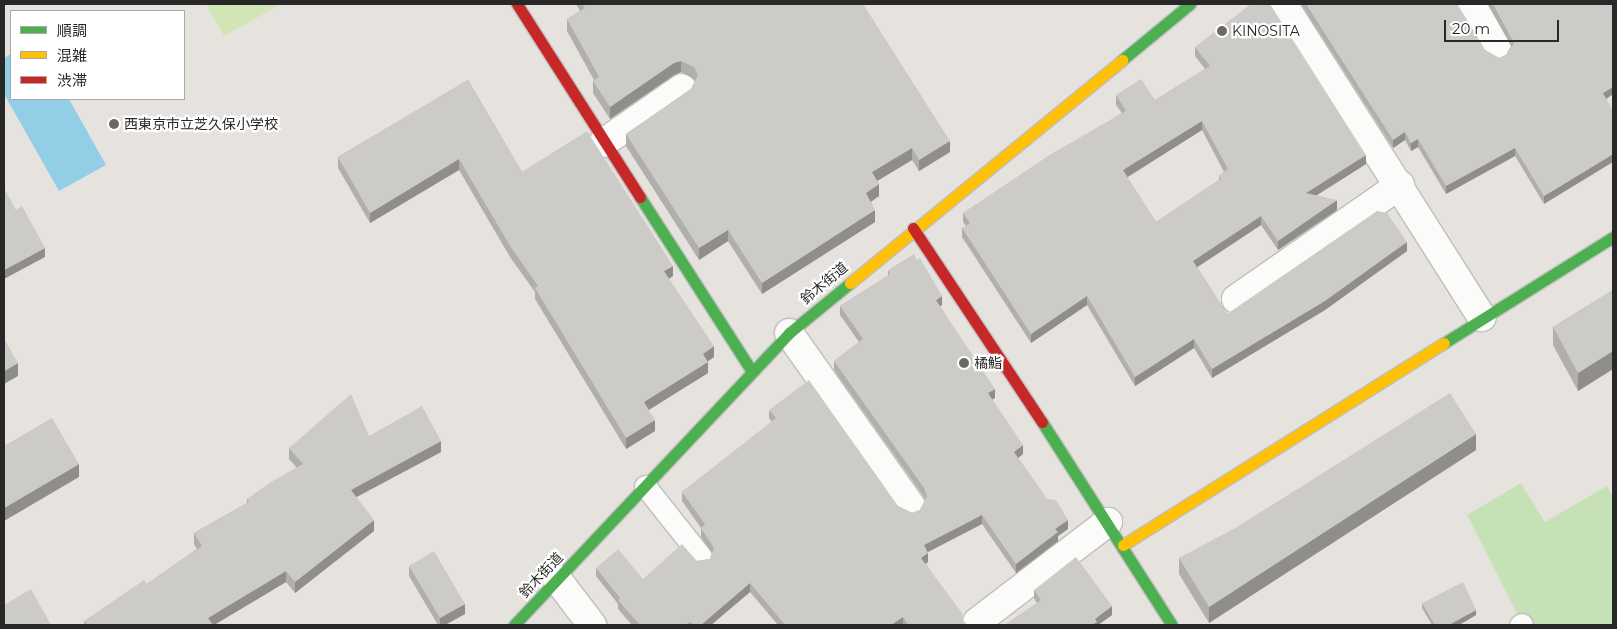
<!DOCTYPE html>
<html>
<head>
<meta charset="utf-8">
<style>
  body { margin:0 }
  #map { position:relative; width:1617px; height:629px; overflow:hidden; background:#e6e3de; font-family:Montserrat,"Noto Sans JP",sans-serif }
  div>[style] { position:absolute }
  [style*='--x'] { left:calc(var(--x)*1px); top:calc(var(--y)*1px); width:calc(var(--w)*1px); rotate:calc(var(--a)*1deg) }
  .green>* { inset:0; background:#c7e1b7 }
  .pitch>* { inset:0; background:#d2e5b5 }
  .water>* { inset:0; background:#92cfe7 }
  .roads { filter:drop-shadow(1px 0 #c0bfbf) drop-shadow(-1px 0 #c0bfbf) drop-shadow(0 1px #c0bfbf) drop-shadow(0 -1px #c0bfbf) }
  .lane>* { height:21px; margin:-10.5px; padding:0 10.5px; transform-origin:10.5px; border-radius:10.5px; background:#fbfbfa }
  .street>* { height:28px; margin:-14px; padding:0 14px; transform-origin:14px; border-radius:14px; background:#fbfbfa }
  .fast>* { height:11px; margin:-5.5px; padding:0 5.5px; transform-origin:5.5px; border-radius:5.5px; background:#4caf50 }
  .slow>* { height:11px; margin:-5.5px; padding:0 5.5px; transform-origin:5.5px; border-radius:5.5px; background:#ffc107 }
  .jam>* { height:11px; margin:-5.5px; padding:0 5.5px; transform-origin:5.5px; border-radius:5.5px; background:#c62828 }
  .wall>* { inset:0; background:#b0afab }
  .shaded-wall>* { inset:0; background:#908e8b }
  .building>* { inset:0; background:#cdcbc7 }
  .dots>* { width:14px; height:14px; translate:-50% -50%; box-sizing:border-box; border:2px solid #fff; border-radius:50% }
  span { translate:-50% -50%; white-space:nowrap; text-align:center; line-height:1.15; -webkit-text-stroke:4.5px #fff; paint-order:stroke }
  .poi-label { font-size:14px; color:#282828 }
  .left { translate:0 -50%; text-align:left }
  .street-label { font-size:14px; color:#282828 }
  .frame { position:absolute; inset:0; border:5px solid #282828; pointer-events:none }
  .legend { position:absolute; left:10px; top:10px; width:175px; height:90px; box-sizing:border-box; background:#fff; border:1px solid #a9a9a9; margin:0; padding:6px 9px; list-style:none; font-size:15px; color:#282828 }
  .legend li { display:flex; align-items:center; gap:10px; height:25px }
  .legend b { width:25px; border:1px solid #a9a9a9 }
  .scale { position:absolute; left:1444px; top:20px; width:115px; height:22px; box-sizing:border-box; border:2px solid #282828; border-top:0; padding-left:6px; font-size:15px; line-height:18px; white-space:nowrap; color:#282828; -webkit-text-stroke:4px #fff; paint-order:stroke }
</style>
</head>
<body>
<div id="map">
  <div class="green">
    <div style="clip-path:polygon(1521px 483px,1545px 522px,1607px 486px,1613px 497px,1613px 625px,1523px 625px,1467px 515px)"></div>
  </div>
  <div class="pitch">
    <div style="clip-path:polygon(206px 4px,281px 4px,224px 36px)"></div>
  </div>
  <div class="water">
    <div style="clip-path:polygon(11px 54px,11px 99px,69px 99px,106px 165px,59px 191px,4px 94px,4px 58px)"></div>
  </div>
  <div class="roads">
    <div class="lane">
      <div style="--x:645;--y:486;--w:92;--a:51.6"></div>
      <div style="--x:1520;--y:625;--w:2;--a:-27"></div>
    </div>
    <div class="street">
      <div style="--x:1283;--y:4;--w:371;--a:57.6"></div>
      <div style="--x:1471;--y:4;--w:53;--a:59.6"></div>
      <div style="--x:603;--y:143;--w:96;--a:-34.8"></div>
      <div style="--x:1236;--y:299;--w:200;--a:-34.8"></div>
      <div style="--x:789;--y:333;--w:212;--a:54.8"></div>
      <div style="--x:557;--y:579;--w:58;--a:52.7"></div>
      <div style="--x:977;--y:622;--w:165;--a:-37.4"></div>
    </div>
    <div class="fast">
      <div style="--x:1122;--y:60;--w:88;--a:-39.5"></div>
      <div style="--x:640;--y:197;--w:206;--a:57.3"></div>
      <div style="--x:1444;--y:343;--w:199;--a:-32.1"></div>
      <div style="--x:1042;--y:422;--w:241;--a:57.4"></div>
      <div style="--x:514;--y:625;--w:401;--a:-46.7"></div>
      <div style="--x:789;--y:333;--w:79;--a:-39.3"></div>
    </div>
    <div class="slow">
      <div style="--x:850;--y:283;--w:352;--a:-39.3"></div>
      <div style="--x:1123;--y:545;--w:379;--a:-32.2"></div>
    </div>
    <div class="jam">
      <div style="--x:517;--y:4;--w:229;--a:57.5"></div>
      <div style="--x:913;--y:228;--w:233;--a:56.4"></div>
    </div>
  </div>
  <div class="wall">
    <div style="clip-path:polygon(576px 4px,863px 4px,950px 152px,919px 171px,912px 160px,877px 181px,879px 196px,871px 202px,875px 222px,762px 294px,728px 241px,699px 260px,626px 146px,626px 134px,691px 89px,695px 81px,694px 79px,681px 72px,674px 75px,610px 119px,593px 93px,593px 81px,594px 80px,567px 31px,567px 19px,580px 11px)"></div>
    <div style="clip-path:polygon(1301px 4px,1457px 4px,1485px 50px,1499px 58px,1506px 55px,1511px 46px,1488px 4px,1613px 4px,1613px 94px,1606px 99px,1544px 204px,1515px 156px,1446px 194px,1418px 147px,1411px 151px,1405px 140px,1393px 148px)"></div>
    <div style="clip-path:polygon(evenodd,1195px 47px,1366px 164px,1317px 195px,1337px 210px,1278px 250px,1261px 225px,1197px 267px,1227px 314px,1407px 251px,1325px 310px,1212px 378px,1194px 348px,1135px 386px,1087px 305px,1031px 343px,962px 237px,962px 228px,966px 226px,963px 222px,963px 213px,1122px 113px,1116px 105px,1116px 95px,1155px 100px,1205px 69px,1195px 56px,1195px 47px,1202px 130px,1224px 172px,1219px 176px,1219px 180px,1156px 222px,1127px 177px,1202px 130px)"></div>
    <div style="clip-path:polygon(468px 80px,522px 172px,673px 276px,669px 279px,714px 357px,708px 361px,708px 373px,648px 410px,655px 431px,626px 449px,535px 299px,535px 292px,510px 257px,459px 170px,370px 223px,338px 168px,338px 157px)"></div>
    <div style="clip-path:polygon(888px 270px,942px 305px,940px 306px,995px 398px,992px 399px,1023px 454px,1018px 458px,1068px 529px,1058px 536px,1058px 541px,1016px 573px,982px 524px,928px 552px,928px 562px,926px 564px,964px 622px,967px 625px,778px 625px,750px 592px,711px 625px,632px 625px,618px 609px,618px 604px,596px 576px,596px 568px,643px 579px,697px 561px,710px 559px,712px 553px,701px 537px,701px 528px,682px 501px,682px 492px,772px 422px,769px 418px,769px 410px,898px 506px,912px 513px,920px 510px,925px 500px,924px 497px,834px 370px,834px 361px,859px 342px,840px 315px,840px 306px,888px 276px)"></div>
    <div style="clip-path:polygon(1613px 290px,1613px 369px,1578px 391px,1553px 345px,1553px 327px)"></div>
    <div style="clip-path:polygon(369px 436px,441px 452px,356px 497px,374px 531px,295px 593px,286px 582px,214px 625px,84px 625px,84px 621px,147px 584px,197px 549px,194px 544px,194px 533px,247px 503px,247px 499px,297px 468px,289px 459px,289px 448px)"></div>
    <div style="clip-path:polygon(1476px 450px,1209px 623px,1179px 574px,1179px 558px)"></div>
    <div style="clip-path:polygon(409px 566px,465px 614px,445px 625px,438px 625px,409px 576px)"></div>
    <div style="clip-path:polygon(1034px 590px,1112px 615px,1098px 625px,1005px 625px,1037px 603px,1034px 598px)"></div>
    <div style="clip-path:polygon(1422px 603px,1476px 615px,1459px 625px,1432px 625px,1422px 608px)"></div>
  </div>
  <div class="shaded-wall">
    <div style="clip-path:polygon(681px 61px,681px 72px,674px 75px,610px 119px,610px 107px,674px 63px)"></div>
    <div style="clip-path:polygon(1613px 87px,1613px 94px,1603px 101px,1603px 93px)"></div>
    <div style="clip-path:polygon(1202px 121px,1202px 130px,1123px 180px,1123px 170px)"></div>
    <div style="clip-path:polygon(1405px 132px,1405px 140px,1393px 148px,1393px 140px)"></div>
    <div style="clip-path:polygon(1418px 139px,1418px 147px,1411px 151px,1411px 143px)"></div>
    <div style="clip-path:polygon(950px 141px,950px 152px,919px 171px,919px 160px)"></div>
    <div style="clip-path:polygon(912px 148px,912px 160px,872px 184px,872px 172px)"></div>
    <div style="clip-path:polygon(1515px 148px,1515px 156px,1446px 194px,1446px 186px)"></div>
    <div style="clip-path:polygon(1613px 154px,1613px 162px,1544px 204px,1544px 196px)"></div>
    <div style="clip-path:polygon(1366px 155px,1366px 164px,1306px 202px,1306px 193px)"></div>
    <div style="clip-path:polygon(459px 159px,459px 170px,370px 223px,370px 213px)"></div>
    <div style="clip-path:polygon(879px 184px,879px 196px,866px 205px,866px 193px)"></div>
    <div style="clip-path:polygon(1337px 200px,1337px 210px,1278px 250px,1278px 241px)"></div>
    <div style="clip-path:polygon(875px 210px,875px 222px,762px 294px,762px 283px)"></div>
    <div style="clip-path:polygon(1261px 216px,1261px 225px,1193px 270px,1193px 261px)"></div>
    <div style="clip-path:polygon(728px 230px,728px 241px,699px 260px,699px 248px)"></div>
    <div style="clip-path:polygon(1407px 242px,1407px 251px,1325px 310px,1212px 378px,1212px 369px)"></div>
    <div style="clip-path:polygon(45px 248px,45px 257px,4px 279px,4px 270px)"></div>
    <div style="clip-path:polygon(673px 266px,673px 276px,664px 282px,664px 271px)"></div>
    <div style="clip-path:polygon(942px 296px,942px 305px,936px 309px,936px 300px)"></div>
    <div style="clip-path:polygon(1087px 296px,1087px 305px,1031px 343px,1031px 334px)"></div>
    <div style="clip-path:polygon(1194px 339px,1194px 348px,1135px 386px,1135px 377px)"></div>
    <div style="clip-path:polygon(714px 346px,714px 357px,703px 365px,703px 354px)"></div>
    <div style="clip-path:polygon(1613px 351px,1613px 369px,1578px 391px,1578px 373px)"></div>
    <div style="clip-path:polygon(708px 362px,708px 373px,644px 413px,644px 402px)"></div>
    <div style="clip-path:polygon(18px 363px,18px 376px,4px 384px,4px 371px)"></div>
    <div style="clip-path:polygon(995px 389px,995px 398px,988px 402px,988px 393px)"></div>
    <div style="clip-path:polygon(655px 420px,655px 431px,626px 449px,626px 438px)"></div>
    <div style="clip-path:polygon(1476px 434px,1476px 450px,1209px 623px,1209px 607px)"></div>
    <div style="clip-path:polygon(441px 441px,441px 452px,351px 500px,351px 490px)"></div>
    <div style="clip-path:polygon(1023px 445px,1023px 454px,1014px 461px,1014px 452px)"></div>
    <div style="clip-path:polygon(79px 464px,79px 477px,4px 521px,4px 508px)"></div>
    <div style="clip-path:polygon(982px 515px,982px 524px,924px 554px,924px 545px)"></div>
    <div style="clip-path:polygon(374px 520px,374px 531px,295px 593px,295px 582px)"></div>
    <div style="clip-path:polygon(1068px 520px,1068px 529px,1058px 536px,1058px 541px,1016px 573px,1016px 564px,1055px 529px)"></div>
    <div style="clip-path:polygon(928px 553px,928px 562px,921px 566px,921px 558px)"></div>
    <div style="clip-path:polygon(286px 571px,286px 582px,214px 625px,208px 625px,208px 618px)"></div>
    <div style="clip-path:polygon(750px 583px,750px 592px,711px 625px,701px 625px)"></div>
    <div style="clip-path:polygon(465px 604px,465px 614px,445px 625px,440px 625px,440px 618px)"></div>
    <div style="clip-path:polygon(1112px 606px,1112px 615px,1098px 625px,1092px 625px,1095px 619px)"></div>
    <div style="clip-path:polygon(1476px 610px,1476px 615px,1459px 625px,1449px 625px)"></div>
    <div style="clip-path:polygon(903px 617px,903px 625px,891px 625px)"></div>
  </div>
  <div class="building">
    <div style="clip-path:polygon(582px 4px,863px 4px,950px 141px,919px 160px,912px 148px,872px 172px,879px 184px,866px 193px,875px 210px,762px 283px,728px 230px,699px 248px,626px 134px,691px 89px,698px 75px,694px 67px,681px 61px,674px 63px,610px 107px,593px 81px,599px 77px,567px 19px,585px 8px)"></div>
    <div style="clip-path:polygon(evenodd,1251px 4px,1270px 4px,1366px 155px,1306px 193px,1337px 200px,1278px 241px,1261px 216px,1193px 261px,1227px 314px,1377px 211px,1387px 213px,1407px 242px,1325px 301px,1212px 369px,1194px 339px,1135px 377px,1087px 296px,1031px 334px,962px 228px,970px 223px,963px 213px,1051px 154px,1126px 111px,1116px 95px,1141px 79px,1155px 100px,1210px 66px,1195px 47px,1251px 4px,1202px 121px,1228px 169px,1219px 176px,1221px 179px,1156px 222px,1123px 170px,1202px 121px)"></div>
    <div style="clip-path:polygon(1306px 4px,1457px 4px,1485px 50px,1499px 58px,1506px 55px,1514px 43px,1493px 4px,1613px 4px,1613px 87px,1603px 93px,1613px 111px,1613px 154px,1544px 196px,1515px 148px,1446px 186px,1418px 139px,1411px 143px,1405px 132px,1393px 140px)"></div>
    <div style="clip-path:polygon(468px 80px,522px 172px,587px 131px,673px 266px,664px 271px,714px 346px,703px 354px,708px 362px,644px 402px,655px 420px,626px 438px,535px 288px,538px 286px,510px 246px,459px 159px,370px 213px,338px 157px)"></div>
    <div style="clip-path:polygon(4px 188px,16px 210px,22px 206px,45px 248px,4px 270px)"></div>
    <div style="clip-path:polygon(914px 254px,917px 260px,920px 258px,942px 296px,936px 300px,995px 389px,988px 393px,1023px 445px,1014px 452px,1047px 499px,1056px 500px,1068px 520px,1055px 529px,1058px 532px,1016px 564px,982px 515px,924px 545px,928px 553px,921px 558px,962px 613px,964px 622px,967px 625px,908px 625px,903px 617px,891px 625px,785px 625px,750px 583px,701px 625px,695px 625px,690px 622px,686px 625px,640px 625px,618px 600px,620px 598px,596px 568px,618px 549px,643px 579px,682px 544px,697px 561px,710px 559px,714px 548px,701px 528px,705px 524px,682px 492px,776px 418px,769px 410px,809px 380px,898px 506px,912px 513px,920px 510px,927px 496px,924px 488px,834px 361px,863px 339px,840px 306px,890px 274px,888px 270px)"></div>
    <div style="clip-path:polygon(1613px 290px,1613px 351px,1578px 373px,1553px 327px)"></div>
    <div style="clip-path:polygon(4px 339px,18px 363px,4px 371px)"></div>
    <div style="clip-path:polygon(1450px 393px,1476px 434px,1209px 607px,1179px 558px,1237px 527px)"></div>
    <div style="clip-path:polygon(351px 394px,369px 436px,422px 406px,441px 441px,351px 490px,374px 520px,295px 582px,286px 571px,208px 618px,213px 625px,87px 625px,84px 621px,144px 580px,147px 584px,202px 546px,194px 533px,249px 502px,247px 499px,271px 482px,303px 464px,289px 448px)"></div>
    <div style="clip-path:polygon(52px 418px,79px 464px,4px 508px,4px 446px)"></div>
    <div style="clip-path:polygon(434px 551px,465px 604px,440px 618px,409px 566px)"></div>
    <div style="clip-path:polygon(1076px 557px,1112px 606px,1095px 619px,1097px 622px,1092px 625px,1005px 625px,1041px 600px,1034px 590px)"></div>
    <div style="clip-path:polygon(1463px 582px,1476px 610px,1449px 625px,1435px 625px,1422px 603px)"></div>
    <div style="clip-path:polygon(31px 589px,51px 625px,4px 625px,4px 605px)"></div>
  </div>
  <div class="dots">
    <div style="left:1222px;top:31px;background:#6a6968"></div>
    <div style="left:114px;top:124px;background:#6a6968"></div>
    <div style="left:964px;top:363px;background:#6a6968"></div>
  </div>
  <div class="poi-label">
    <span class="left" style="left:1232px;top:31px">KINOSITA</span>
    <span class="left" style="left:124px;top:124px">西東京市立芝久保小学校</span>
    <span class="left" style="left:974px;top:363px">橘鮨</span>
  </div>
  <div class="street-label">
    <span style="left:824px;top:283px;rotate:-40deg">鈴木街道</span>
    <span style="left:541px;top:575px;rotate:-47deg">鈴木街道</span>
  </div>
  <div class="frame"></div>
  <ul class="legend">
  <li><b style="height:6px;background:#4caf50"></b>順調</li>
  <li><b style="height:6px;background:#ffc107"></b>混雑</li>
  <li><b style="height:6px;background:#c62828"></b>渋滞</li>
  </ul>
  <div class="scale">20 m</div>
</div>
</body>
</html>
